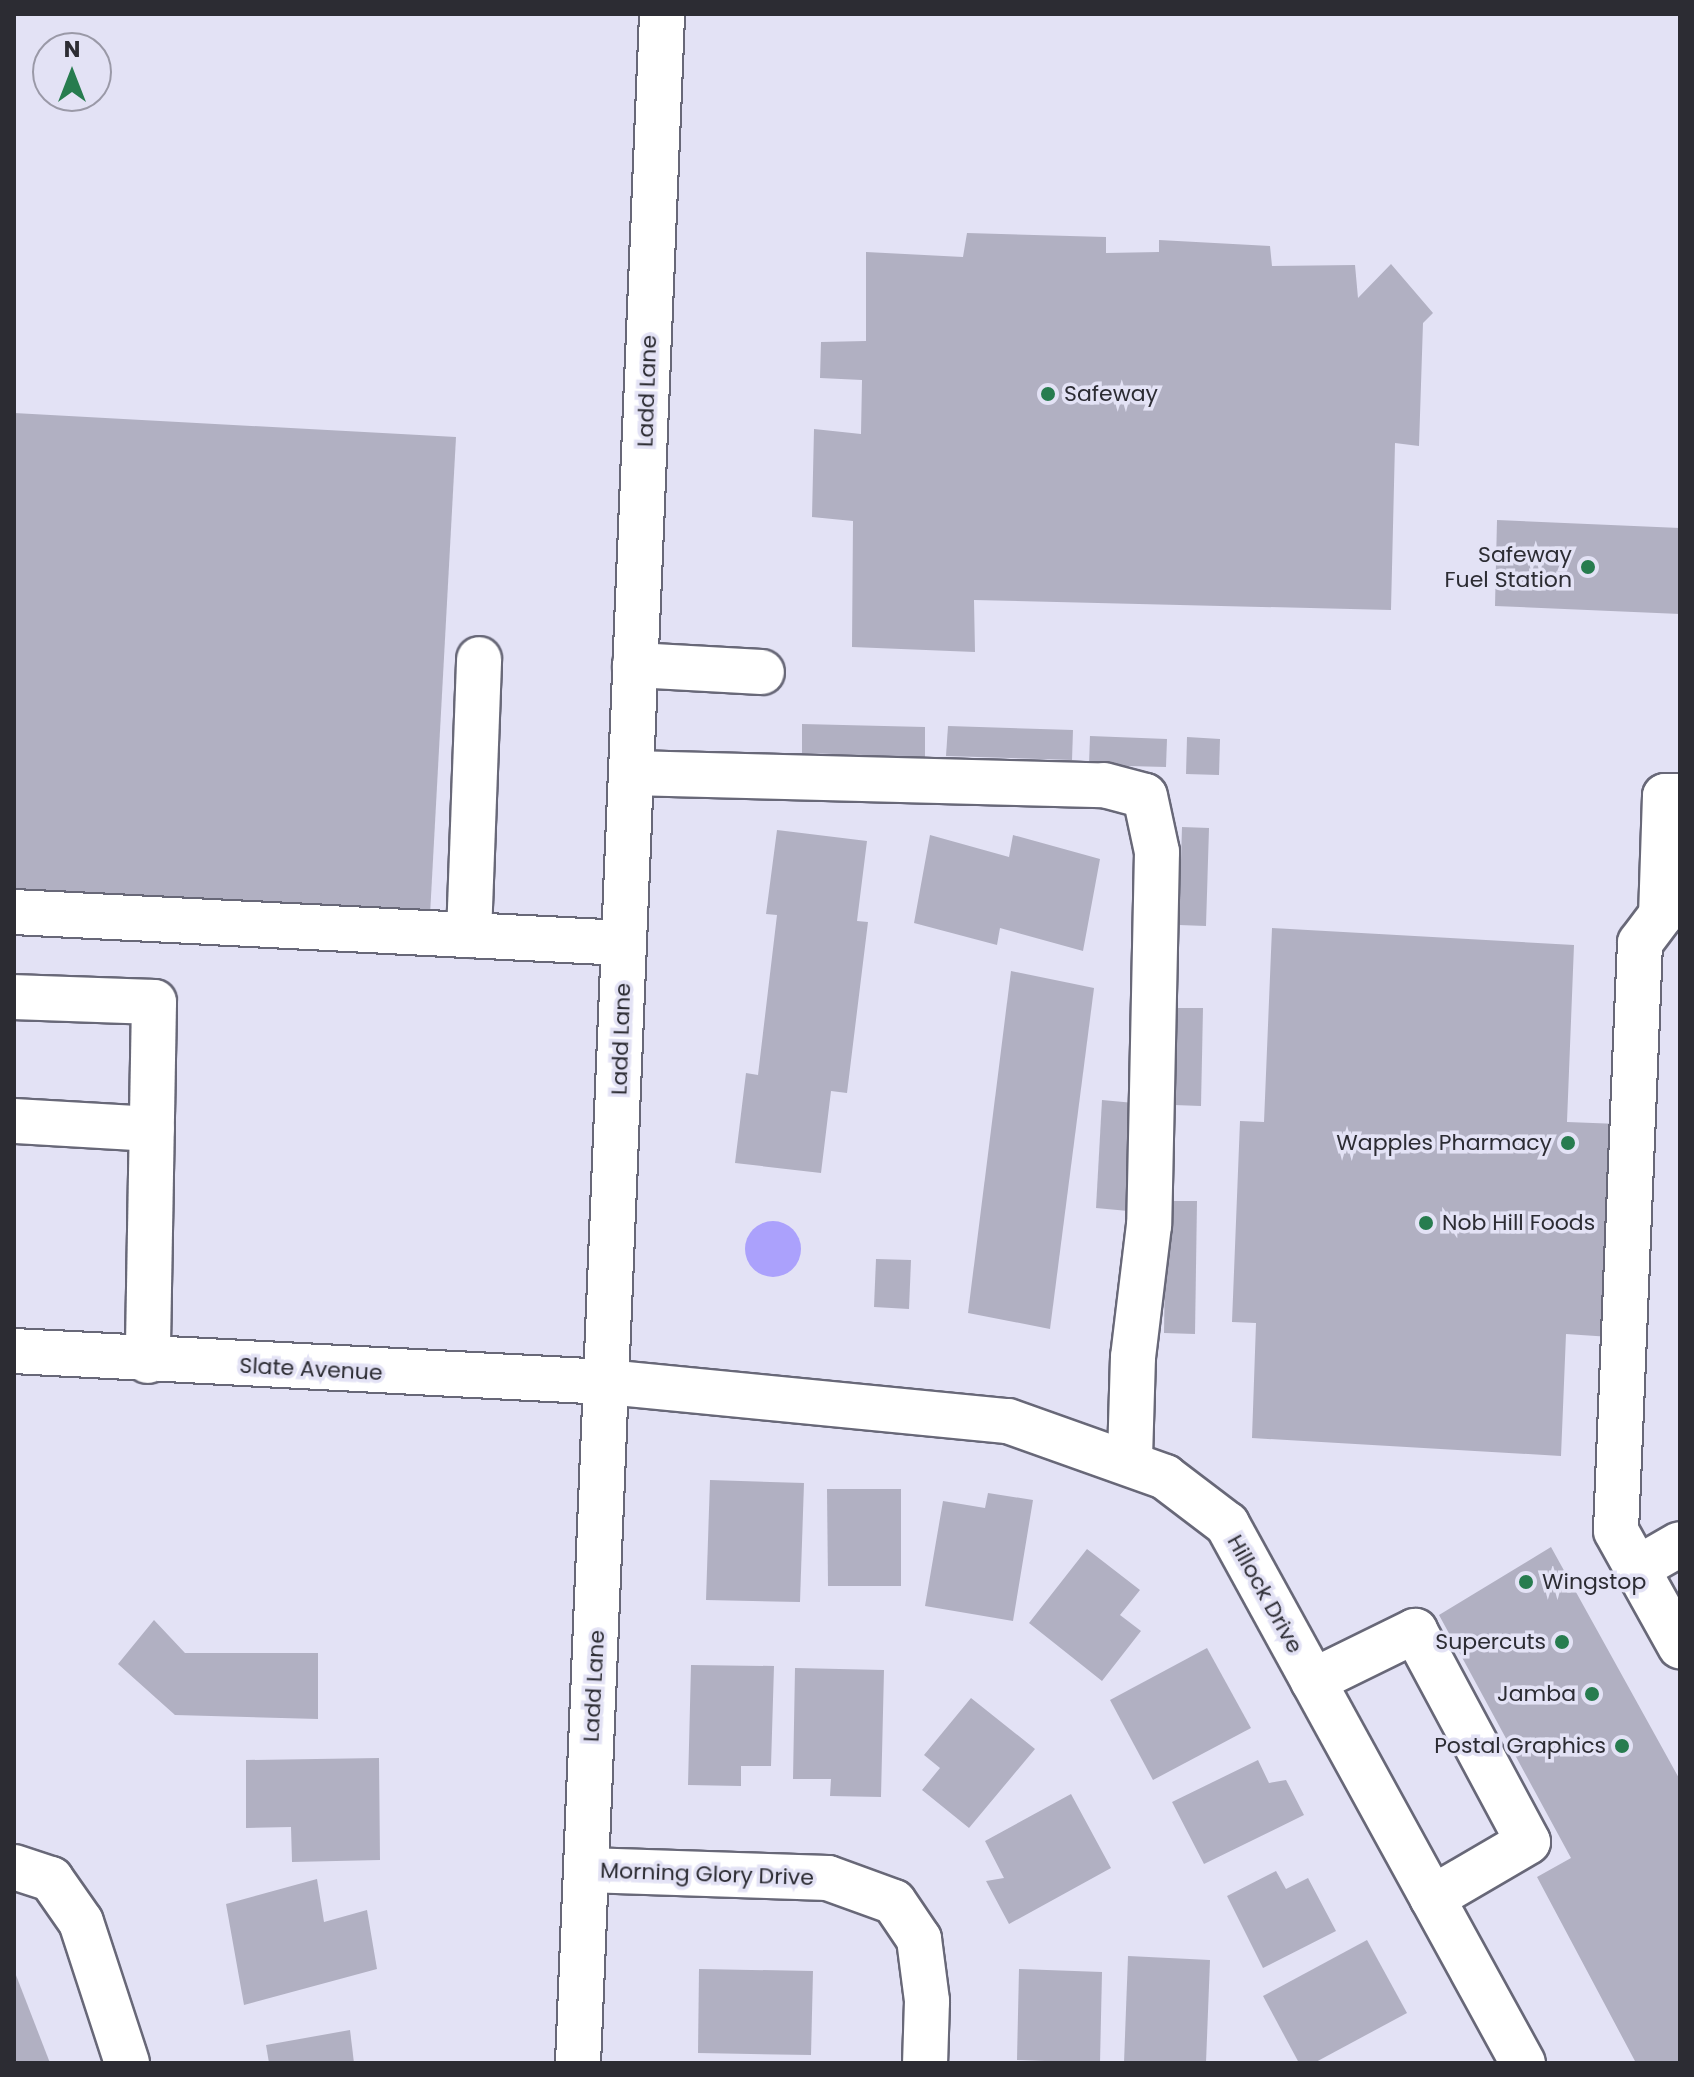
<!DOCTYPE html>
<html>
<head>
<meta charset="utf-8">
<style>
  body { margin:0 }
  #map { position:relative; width:1694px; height:2077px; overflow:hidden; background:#e3e2f5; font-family:Poppins,sans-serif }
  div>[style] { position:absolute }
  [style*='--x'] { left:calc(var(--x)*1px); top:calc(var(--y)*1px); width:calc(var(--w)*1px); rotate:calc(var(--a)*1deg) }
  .water>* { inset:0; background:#aba1fc }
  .round { border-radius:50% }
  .building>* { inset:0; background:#b1b0c2 }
  .roads { filter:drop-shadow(2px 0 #686878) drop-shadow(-2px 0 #686878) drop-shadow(0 2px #686878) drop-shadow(0 -2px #686878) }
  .minor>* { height:44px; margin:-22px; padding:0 22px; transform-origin:22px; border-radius:22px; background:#fff }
  .dots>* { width:22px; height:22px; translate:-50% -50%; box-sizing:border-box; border:4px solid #e3e2f5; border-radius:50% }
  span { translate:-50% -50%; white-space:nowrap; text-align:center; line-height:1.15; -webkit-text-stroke:7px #e3e2f5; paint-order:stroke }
  .street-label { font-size:22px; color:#2c2c33 }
  .poi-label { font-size:22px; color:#2c2c33 }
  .left { translate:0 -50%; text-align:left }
  .right { translate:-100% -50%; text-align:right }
  .frame { position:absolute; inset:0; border:16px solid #2c2c33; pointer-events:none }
  .north { position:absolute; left:32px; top:32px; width:80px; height:80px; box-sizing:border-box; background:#e3e2f5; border:2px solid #9a99a7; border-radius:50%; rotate:0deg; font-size:22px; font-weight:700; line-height:32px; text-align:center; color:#2c2c33 }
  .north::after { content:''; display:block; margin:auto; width:28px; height:36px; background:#277c4f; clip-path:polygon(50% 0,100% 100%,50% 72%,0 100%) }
</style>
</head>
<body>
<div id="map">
  <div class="water">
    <div class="round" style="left:745px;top:1221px;width:56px;height:56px"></div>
  </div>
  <div class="building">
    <div style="clip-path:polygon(967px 233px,1106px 237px,1106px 253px,1159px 252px,1159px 240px,1270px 246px,1272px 266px,1355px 265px,1358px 298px,1391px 264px,1433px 313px,1423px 323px,1419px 446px,1395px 443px,1391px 610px,974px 600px,975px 652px,852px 647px,853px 521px,812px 517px,814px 429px,861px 434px,862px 380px,820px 378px,821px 342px,866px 341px,866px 252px,963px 257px)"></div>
    <div style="clip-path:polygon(14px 413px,456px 437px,430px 915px,14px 893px)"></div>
    <div style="clip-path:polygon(1497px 520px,1680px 528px,1680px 614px,1495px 606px)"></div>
    <div style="clip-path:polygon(802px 724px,925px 727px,925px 757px,802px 753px)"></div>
    <div style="clip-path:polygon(948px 726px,1073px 730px,1072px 760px,946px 756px)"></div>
    <div style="clip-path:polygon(1090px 736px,1167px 739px,1166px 767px,1089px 765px)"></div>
    <div style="clip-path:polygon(1187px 737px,1220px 739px,1219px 775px,1186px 774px)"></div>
    <div style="clip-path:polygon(1182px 827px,1209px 828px,1206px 926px,1179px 925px)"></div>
    <div style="clip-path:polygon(777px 830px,867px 841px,857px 921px,868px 922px,847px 1093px,831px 1091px,821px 1173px,735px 1163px,746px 1073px,758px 1075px,777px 915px,766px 914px)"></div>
    <div style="clip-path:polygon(930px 835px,1009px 857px,1013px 835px,1100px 859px,1083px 951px,1000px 928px,997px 945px,914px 923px)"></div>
    <div style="clip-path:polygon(1272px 928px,1574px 945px,1567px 1122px,1619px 1124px,1611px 1337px,1566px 1334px,1561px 1456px,1252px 1438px,1256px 1323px,1232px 1322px,1240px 1121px,1264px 1122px)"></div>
    <div style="clip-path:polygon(1011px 971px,1094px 988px,1050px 1329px,968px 1313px)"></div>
    <div style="clip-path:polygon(1175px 1008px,1203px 1008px,1201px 1106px,1174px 1105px)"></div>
    <div style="clip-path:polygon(1102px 1100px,1145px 1104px,1139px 1212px,1096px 1208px)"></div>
    <div style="clip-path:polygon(1166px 1201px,1197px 1201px,1195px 1334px,1164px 1333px)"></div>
    <div style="clip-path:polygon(876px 1259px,911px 1260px,909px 1309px,874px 1307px)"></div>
    <div style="clip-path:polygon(710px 1480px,804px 1483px,800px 1602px,706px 1600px)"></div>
    <div style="clip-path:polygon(827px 1489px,901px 1489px,901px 1586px,828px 1586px)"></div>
    <div style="clip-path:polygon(988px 1493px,1033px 1500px,1013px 1621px,925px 1606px,943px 1501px,985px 1508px)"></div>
    <div style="clip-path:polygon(1551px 1547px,1680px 1780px,1680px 2063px,1636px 2063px,1537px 1877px,1571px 1858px,1439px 1615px)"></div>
    <div style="clip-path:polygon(1087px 1549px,1140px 1590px,1120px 1615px,1141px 1631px,1102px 1681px,1029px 1623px)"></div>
    <div style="clip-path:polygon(154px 1620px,185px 1653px,318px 1653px,318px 1719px,175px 1715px,118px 1664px)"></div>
    <div style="clip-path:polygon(1207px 1648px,1251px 1728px,1153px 1780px,1110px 1700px)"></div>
    <div style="clip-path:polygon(691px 1665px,774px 1666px,771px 1766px,741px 1766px,741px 1786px,688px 1785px)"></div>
    <div style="clip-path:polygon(795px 1668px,884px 1670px,881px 1797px,830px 1796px,831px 1779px,793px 1779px)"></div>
    <div style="clip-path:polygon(971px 1698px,1035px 1749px,969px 1828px,922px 1790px,940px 1768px,924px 1755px)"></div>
    <div style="clip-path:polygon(379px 1758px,380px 1860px,292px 1862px,291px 1827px,246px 1828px,246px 1760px)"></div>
    <div style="clip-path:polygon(1258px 1760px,1269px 1783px,1286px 1780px,1304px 1815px,1204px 1864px,1172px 1802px)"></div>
    <div style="clip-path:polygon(1071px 1794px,1111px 1868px,1009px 1924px,986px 1881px,1004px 1878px,985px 1841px)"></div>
    <div style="clip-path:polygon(1276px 1871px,1286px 1889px,1308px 1878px,1336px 1931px,1263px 1968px,1227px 1896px)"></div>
    <div style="clip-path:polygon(317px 1879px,324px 1922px,367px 1910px,377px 1969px,244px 2005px,226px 1904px)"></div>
    <div style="clip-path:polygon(1367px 1940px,1407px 2013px,1314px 2063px,1299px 2063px,1263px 1996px)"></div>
    <div style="clip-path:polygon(1128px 1956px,1210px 1960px,1206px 2063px,1124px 2063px)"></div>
    <div style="clip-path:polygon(699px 1969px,813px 1971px,811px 2055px,698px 2053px)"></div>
    <div style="clip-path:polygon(1019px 1969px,1102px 1972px,1100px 2063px,1017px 2060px)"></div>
    <div style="clip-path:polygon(14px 1970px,50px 2063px,14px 2063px)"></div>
    <div style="clip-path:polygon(350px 2030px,354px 2063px,269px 2063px,266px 2045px)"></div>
  </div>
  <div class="roads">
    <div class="minor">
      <div style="--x:635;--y:665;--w:127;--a:3.2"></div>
      <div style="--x:631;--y:773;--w:473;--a:1.5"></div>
      <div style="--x:1104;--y:785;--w:42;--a:15"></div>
      <div style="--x:1145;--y:796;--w:57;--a:77.9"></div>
      <div style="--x:1157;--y:852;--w:373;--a:91.2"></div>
      <div style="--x:1149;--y:1225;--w:133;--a:96.9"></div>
      <div style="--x:1133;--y:1357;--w:104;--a:91.7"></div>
      <div style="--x:1680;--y:796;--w:15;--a:180"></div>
      <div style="--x:1665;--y:796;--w:119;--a:91.9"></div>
      <div style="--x:1661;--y:915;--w:35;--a:127"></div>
      <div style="--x:1640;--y:943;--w:588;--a:92.34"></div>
      <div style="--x:1616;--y:1531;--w:132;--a:60.9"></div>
      <div style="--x:14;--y:912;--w:611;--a:2.91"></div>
      <div style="--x:469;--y:935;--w:276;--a:-87.9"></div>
      <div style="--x:14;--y:997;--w:140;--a:2"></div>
      <div style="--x:154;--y:1002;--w:359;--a:91"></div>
      <div style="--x:14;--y:1121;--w:138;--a:3.3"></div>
      <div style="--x:14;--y:1351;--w:594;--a:2.99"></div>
      <div style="--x:607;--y:1382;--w:403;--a:5.6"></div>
      <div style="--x:1008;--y:1421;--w:167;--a:19.6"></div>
      <div style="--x:1165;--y:1477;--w:78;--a:37.2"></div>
      <div style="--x:1227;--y:1524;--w:615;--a:61.23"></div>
      <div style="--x:1638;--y:1568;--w:48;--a:-29.7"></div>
      <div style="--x:1313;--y:1681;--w:114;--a:-26.1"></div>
      <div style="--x:1415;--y:1631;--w:239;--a:61.8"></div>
      <div style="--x:1528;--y:1842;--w:111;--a:149.7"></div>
      <div style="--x:14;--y:1867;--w:39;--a:18"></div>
      <div style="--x:51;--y:1879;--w:52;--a:55.1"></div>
      <div style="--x:81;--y:1922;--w:148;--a:71.9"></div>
      <div style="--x:586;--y:1870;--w:242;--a:1.9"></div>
      <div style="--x:828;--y:1878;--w:70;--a:20"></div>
      <div style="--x:894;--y:1902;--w:45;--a:56"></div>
      <div style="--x:919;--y:1939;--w:63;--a:82.6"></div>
      <div style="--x:927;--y:2001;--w:62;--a:91.8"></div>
      <div style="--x:578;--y:2063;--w:2051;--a:-87.65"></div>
    </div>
  </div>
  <div class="dots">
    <div style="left:1048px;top:394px;background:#277c4f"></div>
    <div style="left:1588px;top:567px;background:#277c4f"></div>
    <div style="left:1568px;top:1143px;background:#277c4f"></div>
    <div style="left:1426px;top:1223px;background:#277c4f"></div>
    <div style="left:1526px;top:1582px;background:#277c4f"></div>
    <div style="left:1562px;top:1642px;background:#277c4f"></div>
    <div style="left:1592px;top:1694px;background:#277c4f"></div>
    <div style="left:1622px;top:1746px;background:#277c4f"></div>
  </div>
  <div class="street-label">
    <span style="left:647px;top:391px;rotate:-88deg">Ladd Lane</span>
    <span style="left:621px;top:1039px;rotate:-88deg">Ladd Lane</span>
    <span style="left:311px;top:1369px;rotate:3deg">Slate Avenue</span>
    <span style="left:1265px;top:1594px;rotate:61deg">Hillock Drive</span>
    <span style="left:594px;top:1686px;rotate:-87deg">Ladd Lane</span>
    <span style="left:707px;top:1874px;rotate:2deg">Morning Glory Drive</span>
  </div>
  <div class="poi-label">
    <span class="left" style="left:1064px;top:394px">Safeway</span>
    <span class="right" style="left:1572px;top:567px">Safeway<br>Fuel Station</span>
    <span class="right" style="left:1552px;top:1143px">Wapples Pharmacy</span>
    <span class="left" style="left:1442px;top:1223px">Nob Hill Foods</span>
    <span class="left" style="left:1542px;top:1582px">Wingstop</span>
    <span class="right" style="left:1546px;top:1642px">Supercuts</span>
    <span class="right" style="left:1576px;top:1694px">Jamba</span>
    <span class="right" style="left:1606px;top:1746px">Postal Graphics</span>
  </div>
  <div class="frame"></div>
  <div class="north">N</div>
</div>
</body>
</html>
